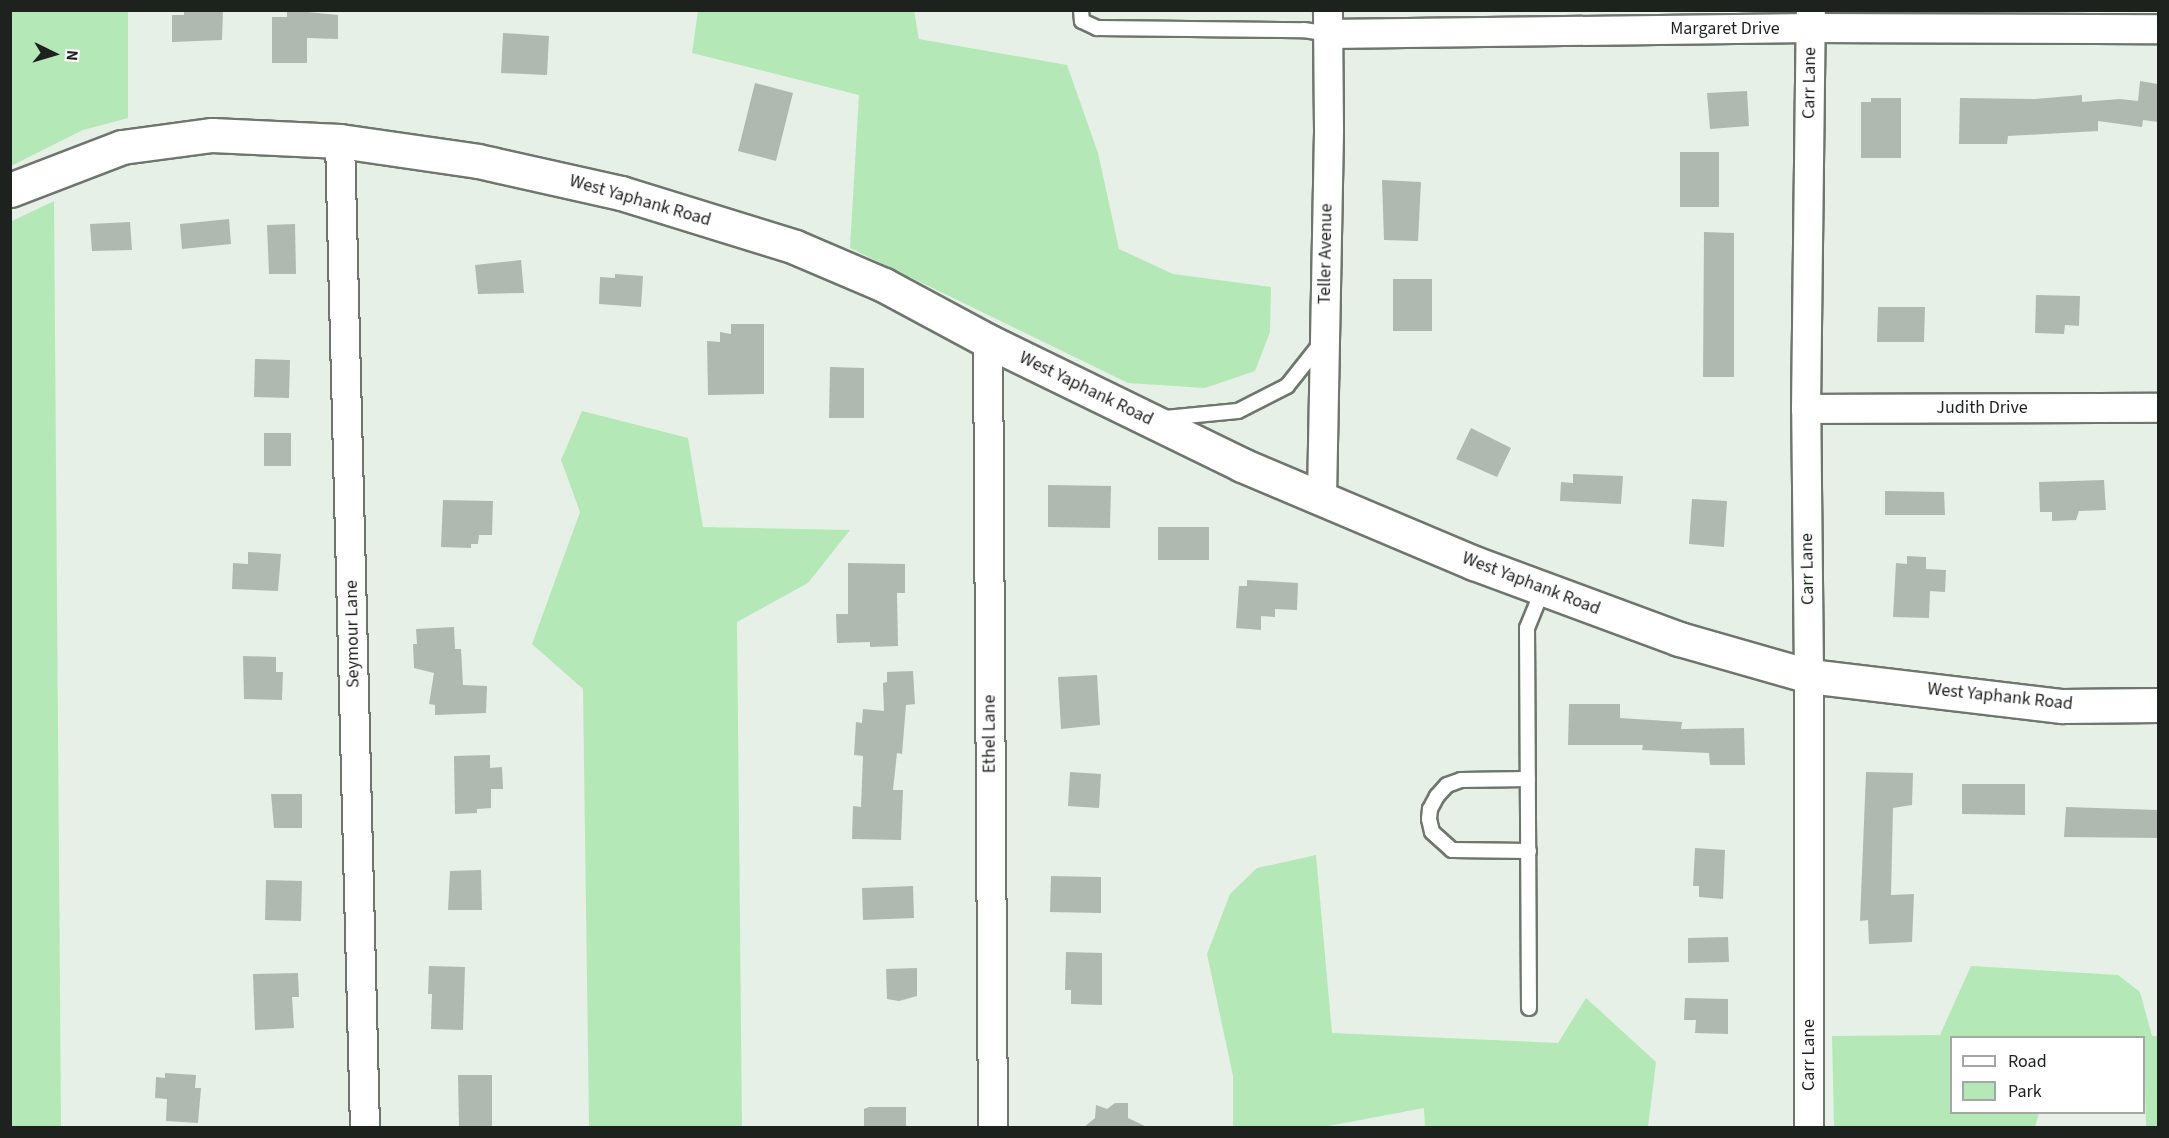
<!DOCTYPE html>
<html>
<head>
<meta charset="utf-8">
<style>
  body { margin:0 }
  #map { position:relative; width:2169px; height:1138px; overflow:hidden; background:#e6f0e7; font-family:"Source Sans 3",sans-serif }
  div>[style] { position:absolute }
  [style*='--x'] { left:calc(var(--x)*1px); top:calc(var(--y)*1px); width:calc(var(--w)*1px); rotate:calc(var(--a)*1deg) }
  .green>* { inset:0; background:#b4e8b7 }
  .building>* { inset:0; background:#b0b9b0 }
  .roads { filter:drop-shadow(2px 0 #6e766e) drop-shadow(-2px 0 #6e766e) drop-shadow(0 2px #6e766e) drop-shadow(0 -2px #6e766e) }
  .lane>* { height:14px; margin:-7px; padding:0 7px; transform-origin:7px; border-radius:7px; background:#fff }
  .street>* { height:28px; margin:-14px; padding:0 14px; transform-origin:14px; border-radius:14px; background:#fff }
  .secondary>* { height:33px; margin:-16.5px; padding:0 16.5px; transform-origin:16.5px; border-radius:16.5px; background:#fff }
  span { translate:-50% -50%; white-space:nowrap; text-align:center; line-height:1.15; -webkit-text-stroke:6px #fff; paint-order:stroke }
  .street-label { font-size:18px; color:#1e221e }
  .frame { position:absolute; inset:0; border:12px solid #1e221e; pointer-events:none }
  .legend { position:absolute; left:1950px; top:1036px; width:195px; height:78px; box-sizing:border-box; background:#fff; border:2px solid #a5a7a5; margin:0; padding:8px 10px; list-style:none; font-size:18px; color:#1e221e }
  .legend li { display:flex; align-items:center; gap:12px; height:30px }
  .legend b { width:30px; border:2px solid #a5a7a5 }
  .north { position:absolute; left:24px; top:24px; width:60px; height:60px; -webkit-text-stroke:4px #fff; paint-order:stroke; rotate:95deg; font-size:16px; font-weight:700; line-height:24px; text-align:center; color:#1e221e }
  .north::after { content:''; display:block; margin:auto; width:21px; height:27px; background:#1e221e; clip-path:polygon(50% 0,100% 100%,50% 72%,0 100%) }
</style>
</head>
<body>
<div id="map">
  <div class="green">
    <div style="clip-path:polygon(11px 10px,128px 11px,128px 118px,83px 130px,11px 166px)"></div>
    <div style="clip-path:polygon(914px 11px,919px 39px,1067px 65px,1098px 153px,1119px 249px,1173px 274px,1271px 287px,1270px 332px,1255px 371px,1205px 388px,1128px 383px,850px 248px,859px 95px,692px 53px,698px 11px)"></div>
    <div style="clip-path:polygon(54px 201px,61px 1127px,11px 1128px,10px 222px)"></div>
    <div style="clip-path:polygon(582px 411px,688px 438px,703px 527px,850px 530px,808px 583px,737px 622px,742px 1127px,589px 1127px,583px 689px,532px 644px,580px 512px,561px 460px)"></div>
    <div style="clip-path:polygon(1316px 855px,1332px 1033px,1558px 1043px,1586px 998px,1656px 1062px,1648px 1127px,1425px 1127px,1424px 1108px,1323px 1127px,1233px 1127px,1233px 1076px,1207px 954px,1230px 894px,1257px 868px)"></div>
    <div style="clip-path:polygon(1971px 966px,2118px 975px,2140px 992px,2152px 1036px,2158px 1036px,2158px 1127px,2146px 1127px,2144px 1038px,1952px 1038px,1952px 1112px,2039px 1113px,2035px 1127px,1834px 1127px,1832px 1036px,1940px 1035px)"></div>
  </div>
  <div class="building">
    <div style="clip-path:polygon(184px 10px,223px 10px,222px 40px,172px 42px,172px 15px,184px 15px)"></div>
    <div style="clip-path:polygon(287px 10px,338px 15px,338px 39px,307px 38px,307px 63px,272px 63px,272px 17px,287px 17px)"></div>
    <div style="clip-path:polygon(503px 33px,549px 36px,547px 75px,501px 73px)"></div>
    <div style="clip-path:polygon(2140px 81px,2158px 84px,2158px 122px,2143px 120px,2142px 127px,2098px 121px,2098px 131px,2008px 136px,2007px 144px,1959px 144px,1960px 98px,2035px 99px,2082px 95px,2082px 102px,2120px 99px,2138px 101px)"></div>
    <div style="clip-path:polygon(755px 83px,793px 93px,776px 161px,738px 151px)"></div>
    <div style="clip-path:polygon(1747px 91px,1749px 126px,1710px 129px,1707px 93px)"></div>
    <div style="clip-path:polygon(1871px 98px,1901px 98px,1901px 158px,1861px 158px,1861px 102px,1871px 102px)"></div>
    <div style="clip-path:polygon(1680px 152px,1719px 152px,1719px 207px,1680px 207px)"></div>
    <div style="clip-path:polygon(1382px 180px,1421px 182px,1418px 241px,1384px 240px)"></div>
    <div style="clip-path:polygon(229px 219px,231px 244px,182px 249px,180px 224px)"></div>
    <div style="clip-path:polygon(130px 222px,132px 250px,92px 251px,90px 224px)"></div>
    <div style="clip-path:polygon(295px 224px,296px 274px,269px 274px,267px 225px)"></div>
    <div style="clip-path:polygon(1704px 232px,1734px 233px,1734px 377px,1703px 377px)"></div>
    <div style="clip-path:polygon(521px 260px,524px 293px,478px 294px,475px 265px)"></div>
    <div style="clip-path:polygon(615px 274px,643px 276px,641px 307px,599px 304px,600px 277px,615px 278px)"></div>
    <div style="clip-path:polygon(1393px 279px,1432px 279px,1432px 331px,1393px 331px)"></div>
    <div style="clip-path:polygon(2036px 295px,2080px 296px,2079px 326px,2065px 325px,2064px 334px,2035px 333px)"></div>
    <div style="clip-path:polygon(1878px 307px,1925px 307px,1924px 342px,1877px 342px)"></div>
    <div style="clip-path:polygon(731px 324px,764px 324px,764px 394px,708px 395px,707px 341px,720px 342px,720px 332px,731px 334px)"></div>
    <div style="clip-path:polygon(255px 359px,290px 360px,289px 398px,254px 397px)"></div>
    <div style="clip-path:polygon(830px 367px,864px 368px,864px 418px,829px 418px)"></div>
    <div style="clip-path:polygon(1471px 428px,1511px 448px,1497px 477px,1456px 459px)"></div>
    <div style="clip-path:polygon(264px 433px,291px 433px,291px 466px,264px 466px)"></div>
    <div style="clip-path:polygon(1573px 474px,1623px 476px,1621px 504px,1560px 501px,1561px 482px,1573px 483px)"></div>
    <div style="clip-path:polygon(2104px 480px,2106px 510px,2079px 511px,2076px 520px,2052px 521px,2052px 512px,2040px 512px,2039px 482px)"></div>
    <div style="clip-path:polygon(1048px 485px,1111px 486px,1110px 528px,1048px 527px)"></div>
    <div style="clip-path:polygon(1885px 491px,1944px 492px,1945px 515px,1885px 515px)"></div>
    <div style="clip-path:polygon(1692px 499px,1727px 501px,1724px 547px,1689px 544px)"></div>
    <div style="clip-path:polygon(443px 500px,493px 501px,492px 535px,479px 535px,478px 544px,471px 544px,471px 548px,441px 547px)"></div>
    <div style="clip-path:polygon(1158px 527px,1209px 527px,1209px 560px,1158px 560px)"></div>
    <div style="clip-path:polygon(248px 552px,281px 554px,278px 591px,232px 589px,233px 563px,248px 564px)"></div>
    <div style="clip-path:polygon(1907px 556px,1926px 557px,1926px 569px,1946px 570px,1945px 592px,1930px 591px,1929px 618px,1893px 617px,1896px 563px,1907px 564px)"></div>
    <div style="clip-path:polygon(848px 563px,905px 564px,905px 593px,897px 593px,898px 646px,870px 647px,870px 642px,837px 643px,836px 614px,848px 614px)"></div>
    <div style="clip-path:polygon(1247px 580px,1298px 583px,1297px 610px,1275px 609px,1275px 617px,1261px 616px,1261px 630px,1236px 628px,1239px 586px,1247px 586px)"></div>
    <div style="clip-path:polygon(454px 627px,455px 649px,461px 649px,463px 685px,487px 686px,486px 713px,435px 715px,435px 705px,429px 704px,434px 673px,414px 668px,413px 644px,417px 644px,416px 629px)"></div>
    <div style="clip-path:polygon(243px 656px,276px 657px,276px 672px,283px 672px,282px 700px,244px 699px)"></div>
    <div style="clip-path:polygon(913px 671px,915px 704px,906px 705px,902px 754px,897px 753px,893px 790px,903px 790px,901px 840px,852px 839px,853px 806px,861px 807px,863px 756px,854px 755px,856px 722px,862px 723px,863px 709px,884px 711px,883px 683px,887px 682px,887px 672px)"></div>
    <div style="clip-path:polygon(1097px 675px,1100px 725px,1061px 729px,1058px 677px)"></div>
    <div style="clip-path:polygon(1569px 704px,1620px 704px,1620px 718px,1682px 722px,1681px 729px,1744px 728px,1745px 765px,1710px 765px,1709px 753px,1642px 750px,1643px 745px,1568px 745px)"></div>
    <div style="clip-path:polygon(490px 755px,490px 768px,502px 767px,503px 789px,491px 789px,491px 808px,477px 809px,477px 813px,455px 814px,454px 756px)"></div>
    <div style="clip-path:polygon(1070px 772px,1101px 774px,1099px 808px,1068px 806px)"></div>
    <div style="clip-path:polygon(1866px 772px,1913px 773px,1912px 805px,1893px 808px,1891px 895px,1914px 894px,1912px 942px,1869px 944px,1868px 920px,1860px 921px)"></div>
    <div style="clip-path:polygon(1962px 784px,2025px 784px,2025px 815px,1962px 814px)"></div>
    <div style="clip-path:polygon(271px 794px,302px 794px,302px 828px,274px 828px)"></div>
    <div style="clip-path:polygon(2066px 807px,2158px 810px,2158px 838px,2064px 837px)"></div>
    <div style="clip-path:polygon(1695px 848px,1725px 850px,1723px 899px,1699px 897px,1699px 886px,1693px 886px)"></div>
    <div style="clip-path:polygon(481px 870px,482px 910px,448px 910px,450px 871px)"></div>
    <div style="clip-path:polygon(1051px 876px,1101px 877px,1101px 913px,1050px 912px)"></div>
    <div style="clip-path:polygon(266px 880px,302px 881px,301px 921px,265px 920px)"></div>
    <div style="clip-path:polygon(913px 886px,914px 918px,863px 920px,862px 888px)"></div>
    <div style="clip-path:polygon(1728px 937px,1729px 962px,1688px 963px,1688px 938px)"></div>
    <div style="clip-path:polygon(1066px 952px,1102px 953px,1102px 1005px,1071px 1004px,1071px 990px,1065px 990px)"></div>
    <div style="clip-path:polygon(429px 966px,465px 967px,463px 1030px,431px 1029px,432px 994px,428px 994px)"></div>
    <div style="clip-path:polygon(917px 968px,917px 996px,899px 1001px,887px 999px,886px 969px)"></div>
    <div style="clip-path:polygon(298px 973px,299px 997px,292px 997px,294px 1028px,255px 1030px,253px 974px)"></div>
    <div style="clip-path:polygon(1685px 998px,1728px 999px,1728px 1034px,1695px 1033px,1696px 1020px,1684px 1020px)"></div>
    <div style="clip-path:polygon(165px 1073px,196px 1075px,195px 1088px,201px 1088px,198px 1123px,166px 1121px,167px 1099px,155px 1098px,156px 1077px,165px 1078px)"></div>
    <div style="clip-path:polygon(458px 1075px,492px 1075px,492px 1127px,459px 1128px)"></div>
    <div style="clip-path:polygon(1115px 1103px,1128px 1103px,1128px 1118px,1149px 1128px,1083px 1128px,1095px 1118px,1096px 1105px,1107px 1109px)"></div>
    <div style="clip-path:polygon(869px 1107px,906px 1107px,906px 1128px,864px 1128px,864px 1109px)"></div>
  </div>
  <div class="roads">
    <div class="lane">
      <div style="--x:1081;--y:10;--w:11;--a:85"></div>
      <div style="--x:1082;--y:21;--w:17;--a:25"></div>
      <div style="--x:1097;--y:28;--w:207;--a:0.6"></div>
      <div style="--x:1304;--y:30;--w:24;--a:9"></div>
      <div style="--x:1165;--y:418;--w:73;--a:-5.5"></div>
      <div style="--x:1238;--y:411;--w:55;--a:-27"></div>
      <div style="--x:1287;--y:386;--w:56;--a:-51.5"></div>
      <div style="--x:1528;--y:779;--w:67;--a:179.1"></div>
      <div style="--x:1461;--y:780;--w:15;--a:160"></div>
      <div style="--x:1447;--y:785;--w:15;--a:132"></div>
      <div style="--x:1437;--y:796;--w:15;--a:118"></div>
      <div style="--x:1430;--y:809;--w:10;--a:96"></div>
      <div style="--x:1429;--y:819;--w:13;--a:77"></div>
      <div style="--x:1432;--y:832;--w:27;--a:42"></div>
      <div style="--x:1452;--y:850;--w:77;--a:0.7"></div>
      <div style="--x:1529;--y:1008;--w:380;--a:-90.3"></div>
      <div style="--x:1527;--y:628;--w:42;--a:-67.7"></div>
    </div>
    <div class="street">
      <div style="--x:1328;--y:34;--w:483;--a:-0.7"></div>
      <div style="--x:1811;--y:28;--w:347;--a:0.2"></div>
      <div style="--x:340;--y:141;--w:987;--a:88.55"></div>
      <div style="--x:988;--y:341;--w:787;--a:89.64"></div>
      <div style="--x:1806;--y:409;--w:352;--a:-0.2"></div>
      <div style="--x:1322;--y:497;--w:367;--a:-88.9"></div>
      <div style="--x:1329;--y:130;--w:120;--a:-90.5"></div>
      <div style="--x:1809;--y:1128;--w:452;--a:-90"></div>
      <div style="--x:1809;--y:676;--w:267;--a:-90.6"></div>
      <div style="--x:1806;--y:409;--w:399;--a:-89.3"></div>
    </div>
    <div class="secondary">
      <div style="--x:10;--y:190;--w:120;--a:-21"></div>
      <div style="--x:122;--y:147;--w:91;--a:-7.6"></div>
      <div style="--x:212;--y:135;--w:128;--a:2.7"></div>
      <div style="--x:340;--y:141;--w:139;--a:8.2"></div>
      <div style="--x:478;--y:161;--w:147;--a:12.6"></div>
      <div style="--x:621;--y:193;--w:182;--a:17.2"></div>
      <div style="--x:795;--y:247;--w:97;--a:23.1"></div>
      <div style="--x:884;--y:285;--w:118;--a:28.3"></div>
      <div style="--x:988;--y:341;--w:283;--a:26"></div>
      <div style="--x:1242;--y:465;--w:252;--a:22.9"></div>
      <div style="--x:1474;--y:563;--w:219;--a:20.3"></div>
      <div style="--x:1679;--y:639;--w:135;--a:15.9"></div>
      <div style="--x:1809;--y:676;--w:255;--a:6.8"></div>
      <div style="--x:2062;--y:706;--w:96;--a:-0.6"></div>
    </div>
  </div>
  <div class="street-label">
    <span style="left:1725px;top:29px">Margaret Drive</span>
    <span style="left:1810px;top:83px;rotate:-89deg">Carr Lane</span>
    <span style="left:640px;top:201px;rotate:16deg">West Yaphank Road</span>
    <span style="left:1326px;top:254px;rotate:-89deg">Teller Avenue</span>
    <span style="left:1086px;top:389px;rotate:26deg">West Yaphank Road</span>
    <span style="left:1982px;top:408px">Judith Drive</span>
    <span style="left:1808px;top:569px;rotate:-91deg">Carr Lane</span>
    <span style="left:1531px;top:584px;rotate:21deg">West Yaphank Road</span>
    <span style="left:353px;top:634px;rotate:-91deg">Seymour Lane</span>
    <span style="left:2000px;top:697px;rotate:6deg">West Yaphank Road</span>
    <span style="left:990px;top:734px;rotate:-90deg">Ethel Lane</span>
    <span style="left:1809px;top:1055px;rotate:-90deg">Carr Lane</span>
  </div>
  <div class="frame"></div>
  <ul class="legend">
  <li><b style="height:8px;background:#fff"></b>Road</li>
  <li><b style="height:16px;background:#b4e8b7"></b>Park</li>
  </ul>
  <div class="north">N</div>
</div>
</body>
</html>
